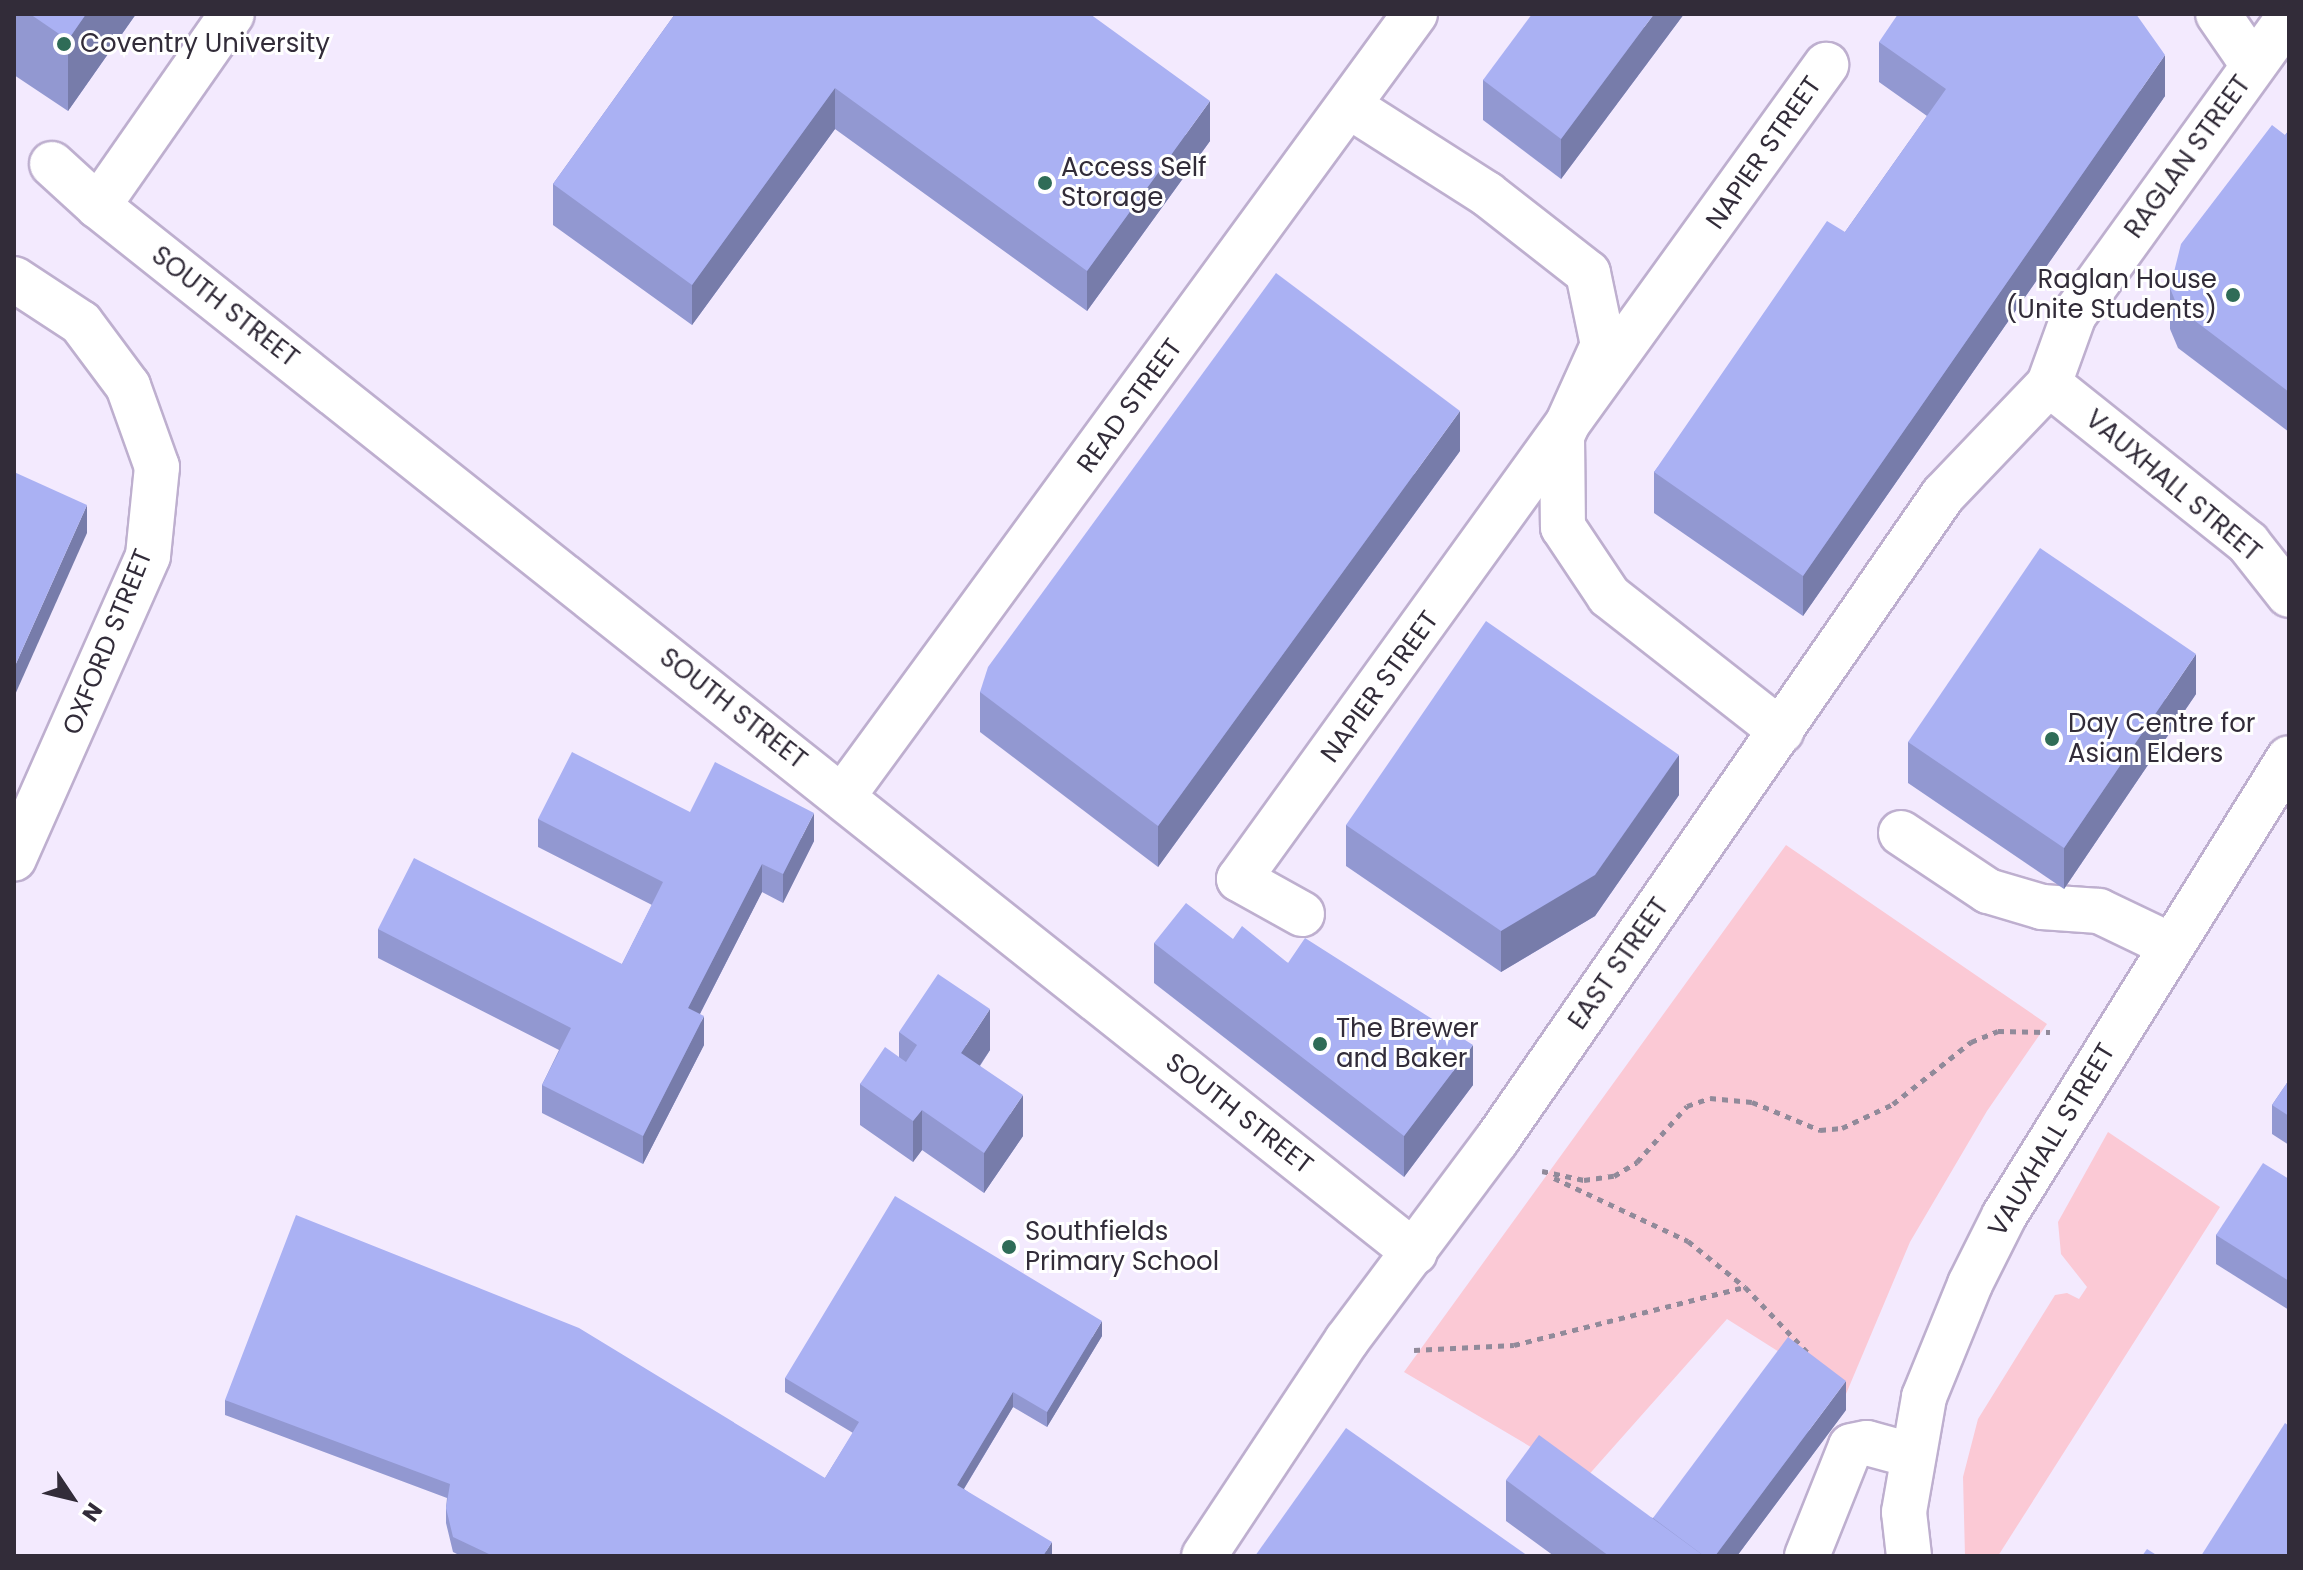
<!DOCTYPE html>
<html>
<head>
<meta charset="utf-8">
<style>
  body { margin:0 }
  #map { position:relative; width:2303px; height:1570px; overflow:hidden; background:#f3eafe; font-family:Poppins,sans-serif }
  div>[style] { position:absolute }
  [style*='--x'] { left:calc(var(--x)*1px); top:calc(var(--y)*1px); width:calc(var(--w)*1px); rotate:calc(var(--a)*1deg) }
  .green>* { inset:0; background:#fbc9d5 }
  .path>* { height:5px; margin-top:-2.5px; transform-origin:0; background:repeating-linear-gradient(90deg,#918a9a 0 6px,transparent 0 12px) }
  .roads { filter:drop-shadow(2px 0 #beafcf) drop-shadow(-2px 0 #beafcf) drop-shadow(0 2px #beafcf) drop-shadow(0 -2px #beafcf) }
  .minor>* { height:44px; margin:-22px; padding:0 22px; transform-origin:22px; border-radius:22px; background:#fff }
  .wall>* { inset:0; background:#9298d1 }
  .shaded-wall>* { inset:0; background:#777caa }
  .building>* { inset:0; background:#aab1f3 }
  .dots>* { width:22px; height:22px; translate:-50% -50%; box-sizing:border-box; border:4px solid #fff; border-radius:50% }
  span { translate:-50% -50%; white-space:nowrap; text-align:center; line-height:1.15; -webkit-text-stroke:6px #fff; paint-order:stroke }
  .poi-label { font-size:26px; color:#322c39 }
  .left { translate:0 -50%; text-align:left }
  .right { translate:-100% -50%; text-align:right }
  .street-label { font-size:26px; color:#322c39 }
  .frame { position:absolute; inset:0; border:16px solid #322c39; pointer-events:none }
  .north { position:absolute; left:32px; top:1458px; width:80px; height:80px; -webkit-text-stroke:6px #fff; paint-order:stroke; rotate:125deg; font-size:22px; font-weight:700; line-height:32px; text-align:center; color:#322c39 }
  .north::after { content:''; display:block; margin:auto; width:28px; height:36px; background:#322c39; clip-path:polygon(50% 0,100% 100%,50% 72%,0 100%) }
</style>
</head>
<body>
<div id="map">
  <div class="green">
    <div style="clip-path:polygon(1786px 845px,2047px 1024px,1987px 1111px,1910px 1242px,1846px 1394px,1727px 1319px,1585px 1479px,1404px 1372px)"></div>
    <div style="clip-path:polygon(2108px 1132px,2220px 1207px,1998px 1556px,1965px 1556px,1963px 1477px,1978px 1419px,2055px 1295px,2067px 1293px,2079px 1299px,2087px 1287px,2061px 1254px,2058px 1222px)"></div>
  </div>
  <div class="path">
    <div style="--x:1542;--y:1171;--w:43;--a:12.1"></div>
    <div style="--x:1584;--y:1180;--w:30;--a:-8"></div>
    <div style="--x:1614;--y:1176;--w:27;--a:-31"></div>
    <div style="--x:1637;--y:1162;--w:75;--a:-48.2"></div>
    <div style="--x:1687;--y:1106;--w:24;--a:-19"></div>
    <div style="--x:1710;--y:1098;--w:42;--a:5.4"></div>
    <div style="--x:1752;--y:1102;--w:74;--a:22.4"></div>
    <div style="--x:1820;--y:1130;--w:22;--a:-5"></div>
    <div style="--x:1842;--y:1128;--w:56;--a:-25.2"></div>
    <div style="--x:1893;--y:1104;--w:100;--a:-38.5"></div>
    <div style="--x:1971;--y:1042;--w:29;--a:-22"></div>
    <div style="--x:1998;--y:1031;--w:52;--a:1.1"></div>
    <div style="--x:1554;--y:1178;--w:148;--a:25.2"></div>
    <div style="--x:1688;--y:1241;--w:73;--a:38.9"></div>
    <div style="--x:1414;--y:1350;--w:100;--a:-2.9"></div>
    <div style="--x:1514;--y:1345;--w:238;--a:-14.1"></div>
    <div style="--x:1745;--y:1287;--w:95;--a:46.3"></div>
  </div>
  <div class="roads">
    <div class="minor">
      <div style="--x:2218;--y:14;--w:62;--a:55.5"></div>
      <div style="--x:1349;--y:106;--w:164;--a:32.5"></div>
      <div style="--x:1487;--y:194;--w:128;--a:38"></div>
      <div style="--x:1588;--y:273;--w:74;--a:78.2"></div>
      <div style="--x:1603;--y:345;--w:100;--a:114.3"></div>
      <div style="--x:1562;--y:436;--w:91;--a:89.4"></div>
      <div style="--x:1563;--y:527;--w:83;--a:56.3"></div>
      <div style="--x:1609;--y:596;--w:219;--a:38.1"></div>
      <div style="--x:52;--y:164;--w:62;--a:42.4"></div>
      <div style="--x:98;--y:206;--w:1682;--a:38.48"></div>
      <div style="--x:98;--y:206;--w:234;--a:-55.1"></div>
      <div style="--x:14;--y:279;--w:80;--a:33.3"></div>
      <div style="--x:81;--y:323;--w:79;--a:53.3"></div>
      <div style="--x:128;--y:386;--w:86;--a:70.3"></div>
      <div style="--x:157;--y:467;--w:89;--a:95.8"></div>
      <div style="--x:148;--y:556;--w:331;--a:113.9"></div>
      <div style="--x:2049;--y:384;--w:255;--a:38.6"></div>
      <div style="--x:2248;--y:543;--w:66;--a:51.7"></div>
      <div style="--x:843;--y:796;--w:969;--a:-53.82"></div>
      <div style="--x:1901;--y:833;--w:105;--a:33.7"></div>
      <div style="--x:1988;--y:891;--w:56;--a:16.5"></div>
      <div style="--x:2042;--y:907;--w:57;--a:4"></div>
      <div style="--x:2099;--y:911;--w:79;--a:25.6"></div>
      <div style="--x:1302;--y:914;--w:72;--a:-150.9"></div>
      <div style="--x:1239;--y:879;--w:1004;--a:-54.2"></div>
      <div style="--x:1204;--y:1556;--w:259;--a:-56.5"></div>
      <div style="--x:1347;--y:1340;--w:249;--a:-53.2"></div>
      <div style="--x:1496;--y:1141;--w:786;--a:-55.32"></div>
      <div style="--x:1943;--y:495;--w:153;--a:-46.3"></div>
      <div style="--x:2049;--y:384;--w:73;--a:-70.1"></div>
      <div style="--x:2074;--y:315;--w:367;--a:-54.2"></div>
      <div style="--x:1807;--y:1556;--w:118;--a:-68.2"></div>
      <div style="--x:1851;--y:1446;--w:16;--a:-11"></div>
      <div style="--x:1867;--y:1443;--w:46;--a:15.3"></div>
      <div style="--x:1909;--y:1556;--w:44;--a:-96.5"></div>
      <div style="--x:1904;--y:1512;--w:117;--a:-80.1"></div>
      <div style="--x:1924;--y:1397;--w:122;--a:-67.8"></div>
      <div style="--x:1970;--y:1284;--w:76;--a:-63.4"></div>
      <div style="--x:2004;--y:1216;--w:539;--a:-58.11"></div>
    </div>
  </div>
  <div class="wall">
    <div style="clip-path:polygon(14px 14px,136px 14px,68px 111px,14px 75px)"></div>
    <div style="clip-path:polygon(675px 14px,1210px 141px,1087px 311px,835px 129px,692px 325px,553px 225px,553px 184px)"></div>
    <div style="clip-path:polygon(1684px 14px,1561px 179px,1483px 120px,1483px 80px)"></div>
    <div style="clip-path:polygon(1879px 42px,2165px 96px,1803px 616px,1654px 513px,1654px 472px,1845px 232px,1927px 116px,1879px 82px)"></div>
    <div style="clip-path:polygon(2289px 130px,2289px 432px,2178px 348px,2170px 329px,2170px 288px)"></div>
    <div style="clip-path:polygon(1460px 451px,1158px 867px,980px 732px,980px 692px)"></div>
    <div style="clip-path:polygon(2196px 694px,2064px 889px,1908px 783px,1908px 742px)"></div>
    <div style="clip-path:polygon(1679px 795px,1595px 916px,1501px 972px,1346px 866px,1346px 825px)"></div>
    <div style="clip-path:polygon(690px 812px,814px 841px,783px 903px,762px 892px,700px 1014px,704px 1045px,643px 1164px,542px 1113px,542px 1085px,559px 1050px,378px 958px,378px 929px,622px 964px,652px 905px,538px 847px,538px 819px)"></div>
    <div style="clip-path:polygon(1233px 939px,1288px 963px,1473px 1085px,1404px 1177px,1154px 983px,1154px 943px)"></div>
    <div style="clip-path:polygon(899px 1032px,990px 1050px,980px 1066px,1023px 1136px,984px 1193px,922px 1150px,913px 1162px,860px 1125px,860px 1084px,899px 1057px)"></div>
    <div style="clip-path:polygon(2289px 1080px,2289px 1145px,2272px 1134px,2272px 1105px)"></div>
    <div style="clip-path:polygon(2289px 1179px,2289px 1310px,2216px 1264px,2216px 1235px)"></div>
    <div style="clip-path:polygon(1102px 1336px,1047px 1427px,1013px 1407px,964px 1489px,1052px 1556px,461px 1556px,453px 1552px,446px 1523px,446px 1508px,447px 1498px,225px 1415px,225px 1400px,825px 1478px,853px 1433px,785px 1392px,785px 1378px)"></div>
    <div style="clip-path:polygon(1846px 1410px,1737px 1556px,1554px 1556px,1506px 1521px,1506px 1480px,1653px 1518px)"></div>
  </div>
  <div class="shaded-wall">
    <div style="clip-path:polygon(86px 14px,136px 14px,68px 111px,68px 40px)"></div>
    <div style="clip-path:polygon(1654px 14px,1684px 14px,1561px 179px,1561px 139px)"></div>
    <div style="clip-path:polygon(2165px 55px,2165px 96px,1803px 616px,1803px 576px)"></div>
    <div style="clip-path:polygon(835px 88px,835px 129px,692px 325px,692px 285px)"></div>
    <div style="clip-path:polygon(1210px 101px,1210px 141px,1087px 311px,1087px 271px)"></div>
    <div style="clip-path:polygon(1460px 411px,1460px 451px,1158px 867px,1158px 826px)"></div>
    <div style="clip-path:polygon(87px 505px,87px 533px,14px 697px,14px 668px)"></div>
    <div style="clip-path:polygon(2196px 654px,2196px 694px,2064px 889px,2064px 848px)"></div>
    <div style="clip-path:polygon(1679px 755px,1679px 795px,1595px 916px,1501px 972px,1501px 931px)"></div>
    <div style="clip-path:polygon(814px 813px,814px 841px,783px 903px,783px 874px)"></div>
    <div style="clip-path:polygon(762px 864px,762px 892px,688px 1037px,688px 1008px)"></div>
    <div style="clip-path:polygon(990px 1009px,990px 1050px,961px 1093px,961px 1053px)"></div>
    <div style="clip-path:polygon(704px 1016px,704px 1045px,643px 1164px,643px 1136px)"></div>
    <div style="clip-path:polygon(1473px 1045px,1473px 1085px,1404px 1177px,1404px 1136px)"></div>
    <div style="clip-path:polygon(1023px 1095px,1023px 1136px,984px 1193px,984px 1153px)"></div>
    <div style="clip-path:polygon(922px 1110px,922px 1150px,913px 1162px,913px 1121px)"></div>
    <div style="clip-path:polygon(1102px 1321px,1102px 1336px,1047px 1427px,1047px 1412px)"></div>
    <div style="clip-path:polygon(1846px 1381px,1846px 1410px,1737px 1556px,1715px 1556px)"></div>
    <div style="clip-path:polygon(1013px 1392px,1013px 1407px,957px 1500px,957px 1485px)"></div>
    <div style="clip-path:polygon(1052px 1542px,1052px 1556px,1043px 1556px)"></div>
  </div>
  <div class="building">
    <div style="clip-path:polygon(30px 14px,86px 14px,68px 40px)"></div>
    <div style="clip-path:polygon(675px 14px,1090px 14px,1210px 101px,1087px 271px,835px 88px,692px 285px,553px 184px)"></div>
    <div style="clip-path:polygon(1532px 14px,1654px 14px,1561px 139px,1483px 80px)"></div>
    <div style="clip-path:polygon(1898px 14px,2136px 14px,2165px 55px,1803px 576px,1654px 472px,1827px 221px,1845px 232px,1946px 89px,1879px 42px)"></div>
    <div style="clip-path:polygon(2272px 125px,2285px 135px,2289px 130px,2289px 392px,2178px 308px,2170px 288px,2181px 244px)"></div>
    <div style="clip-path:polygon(1276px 273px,1460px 411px,1158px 826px,980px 692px,988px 667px)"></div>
    <div style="clip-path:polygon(14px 472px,87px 505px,14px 668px)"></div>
    <div style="clip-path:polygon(2040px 548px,2196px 654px,2064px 848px,1908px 742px)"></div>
    <div style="clip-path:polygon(1486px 621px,1679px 755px,1595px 875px,1501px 931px,1346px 825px)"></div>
    <div style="clip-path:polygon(572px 752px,690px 812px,715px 762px,814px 813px,783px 874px,762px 864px,688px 1008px,704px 1016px,643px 1136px,542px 1085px,571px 1028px,378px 929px,414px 858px,622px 964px,663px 882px,538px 819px)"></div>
    <div style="clip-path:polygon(1186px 903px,1233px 939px,1242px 926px,1288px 963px,1305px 938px,1473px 1045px,1404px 1136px,1154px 943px)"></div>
    <div style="clip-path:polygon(938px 974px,990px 1009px,961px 1053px,1023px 1095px,984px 1153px,922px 1110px,913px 1121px,860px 1084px,885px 1047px,906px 1062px,917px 1045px,899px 1032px)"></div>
    <div style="clip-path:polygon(2289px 1080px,2289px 1116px,2272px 1105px)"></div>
    <div style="clip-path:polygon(2263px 1163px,2289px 1179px,2289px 1281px,2216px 1235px)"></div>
    <div style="clip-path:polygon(895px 1196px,1102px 1321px,1047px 1412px,1013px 1392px,957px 1485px,1052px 1542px,1043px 1556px,493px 1556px,453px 1537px,446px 1508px,450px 1484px,225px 1400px,296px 1215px,579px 1328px,825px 1478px,859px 1422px,785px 1378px)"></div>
    <div style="clip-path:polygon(1788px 1337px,1846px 1381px,1715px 1556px,1704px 1556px,1653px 1518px)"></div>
    <div style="clip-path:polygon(2285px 1423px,2289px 1426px,2289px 1556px,2201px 1556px)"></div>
    <div style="clip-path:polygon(1346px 1428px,1528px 1556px,1255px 1556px)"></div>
    <div style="clip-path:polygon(1539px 1435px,1704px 1556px,1609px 1556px,1506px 1480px)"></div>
    <div style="clip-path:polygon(2147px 1549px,2158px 1556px,2142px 1556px)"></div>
  </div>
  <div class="dots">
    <div style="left:64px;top:44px;background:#2f6c57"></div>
    <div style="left:1045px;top:183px;background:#2f6c57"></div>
    <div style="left:2233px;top:295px;background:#2f6c57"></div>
    <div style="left:2052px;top:739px;background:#2f6c57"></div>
    <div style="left:1320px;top:1044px;background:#2f6c57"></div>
    <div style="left:1009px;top:1247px;background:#2f6c57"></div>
  </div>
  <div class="poi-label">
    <span class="left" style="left:80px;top:44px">Coventry University</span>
    <span class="left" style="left:1061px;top:183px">Access Self<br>Storage</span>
    <span class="right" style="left:2217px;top:295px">Raglan House<br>(Unite Students)</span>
    <span class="left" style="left:2068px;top:739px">Day Centre for<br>Asian Elders</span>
    <span class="left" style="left:1336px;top:1044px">The Brewer<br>and Baker</span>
    <span class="left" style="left:1025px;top:1247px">Southfields<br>Primary School</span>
  </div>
  <div class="street-label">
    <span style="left:1764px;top:153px;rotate:-55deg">NAPIER STREET</span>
    <span style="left:2188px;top:157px;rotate:-54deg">RAGLAN STREET</span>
    <span style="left:225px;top:307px;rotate:38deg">SOUTH STREET</span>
    <span style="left:1130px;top:406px;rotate:-54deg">READ STREET</span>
    <span style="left:2173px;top:486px;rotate:40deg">VAUXHALL STREET</span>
    <span style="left:108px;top:642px;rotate:-68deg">OXFORD STREET</span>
    <span style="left:1380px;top:687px;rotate:-54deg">NAPIER STREET</span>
    <span style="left:733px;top:709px;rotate:38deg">SOUTH STREET</span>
    <span style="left:1619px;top:964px;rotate:-55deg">EAST STREET</span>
    <span style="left:1239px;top:1114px;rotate:38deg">SOUTH STREET</span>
    <span style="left:2052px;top:1140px;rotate:-59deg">VAUXHALL STREET</span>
  </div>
  <div class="frame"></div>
  <div class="north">N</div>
</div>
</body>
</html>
